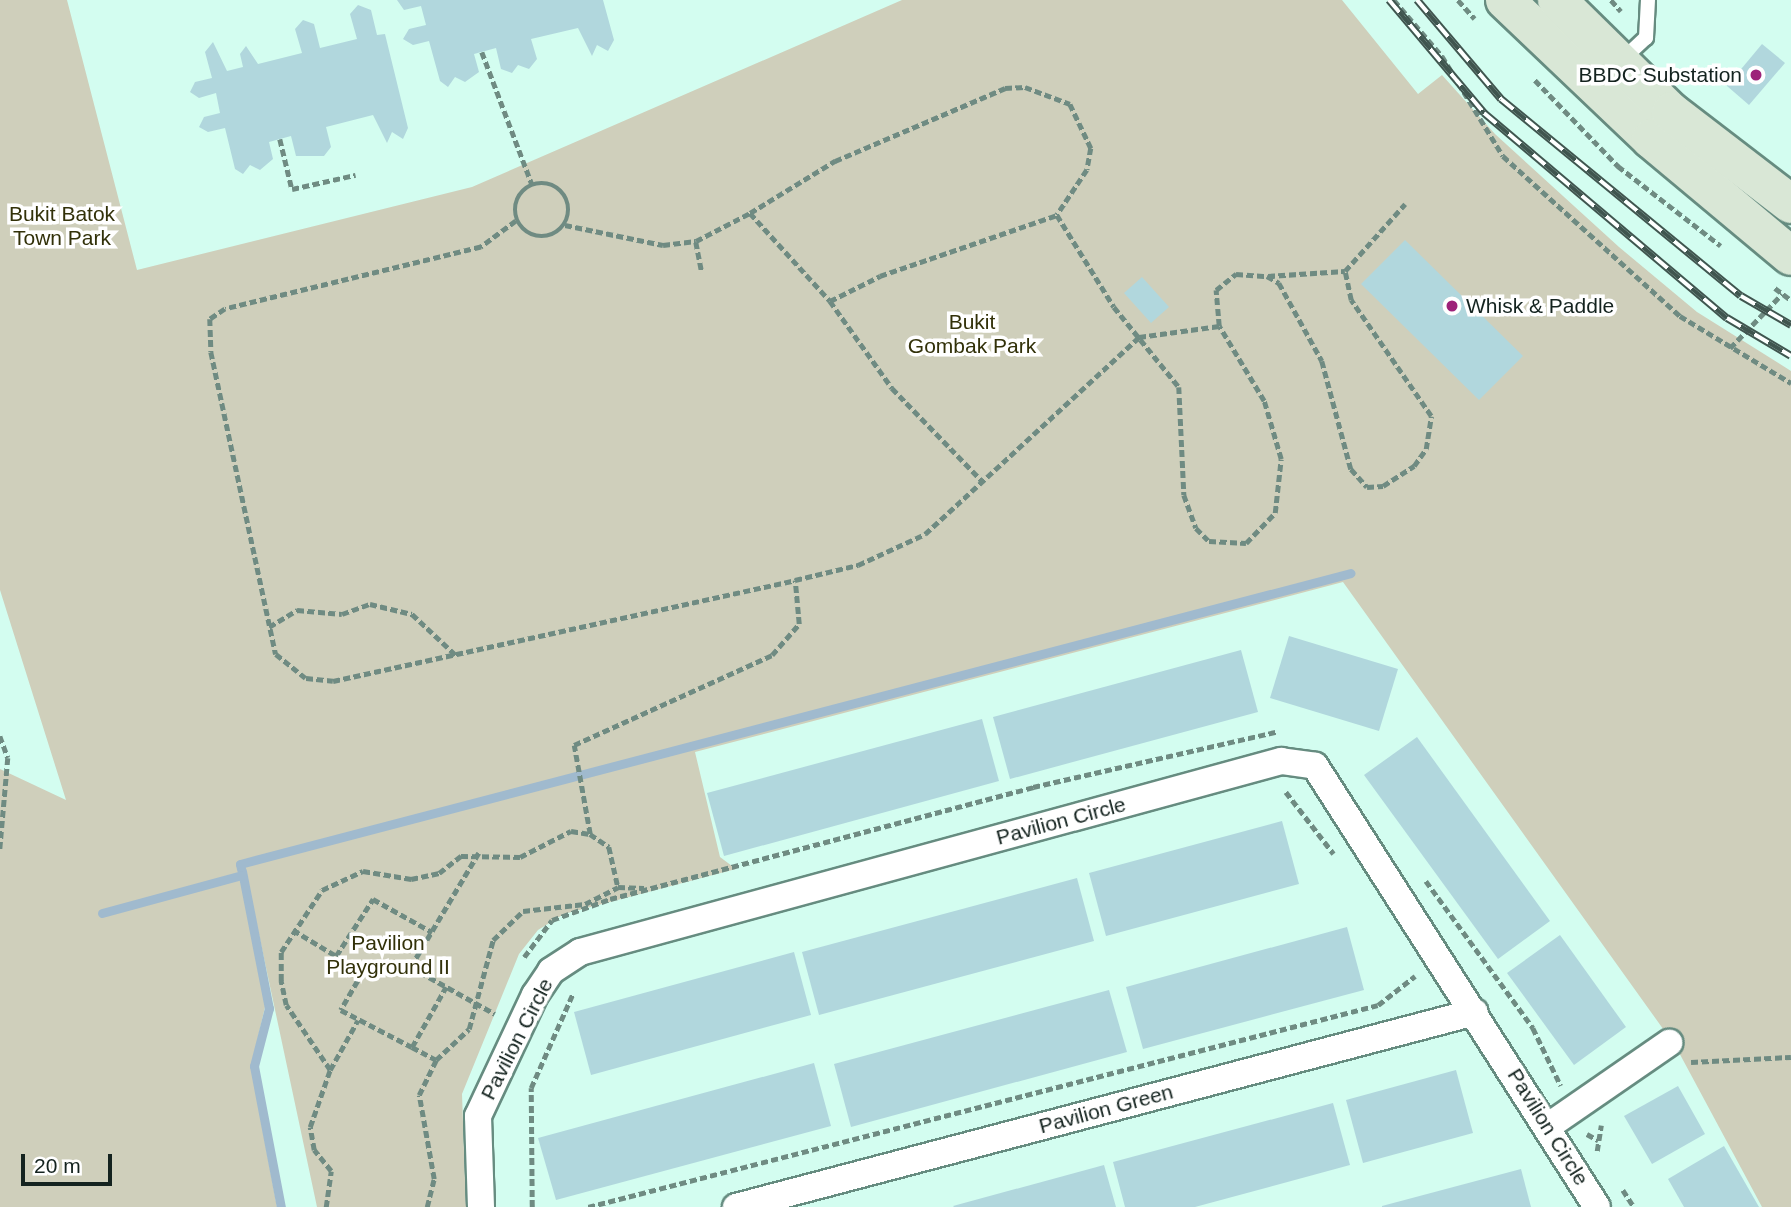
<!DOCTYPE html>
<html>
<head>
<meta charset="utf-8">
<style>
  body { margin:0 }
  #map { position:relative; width:1791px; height:1207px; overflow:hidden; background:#d3fdf0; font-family:Arial,sans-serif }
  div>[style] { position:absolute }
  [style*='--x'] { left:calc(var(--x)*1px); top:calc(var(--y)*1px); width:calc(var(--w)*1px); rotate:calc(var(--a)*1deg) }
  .green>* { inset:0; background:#cfcfbb }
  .stream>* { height:9px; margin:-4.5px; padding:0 4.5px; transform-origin:4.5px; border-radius:4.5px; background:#a0bace }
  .building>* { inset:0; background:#b1d7dd }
  .path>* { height:4.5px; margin-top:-2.25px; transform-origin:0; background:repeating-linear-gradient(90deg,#6f8b82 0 7px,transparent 0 10.5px) }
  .path>.ring { margin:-2.25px; padding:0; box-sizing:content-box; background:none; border:4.5px solid #6f8b82; border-radius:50% }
  .roads { filter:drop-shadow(2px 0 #668c80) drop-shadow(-2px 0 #668c80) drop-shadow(0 2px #668c80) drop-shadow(0 -2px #668c80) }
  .lane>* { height:14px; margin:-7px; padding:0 7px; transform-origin:7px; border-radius:7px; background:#fff }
  .street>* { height:26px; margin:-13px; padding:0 13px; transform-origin:13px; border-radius:13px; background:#fff }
  .secondary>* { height:38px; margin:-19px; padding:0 19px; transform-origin:19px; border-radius:19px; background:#d9e7d6 }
  .rail>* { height:8px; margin-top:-4px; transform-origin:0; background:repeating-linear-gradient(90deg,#fff 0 16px,#40554f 0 32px); box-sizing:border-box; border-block:2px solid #40554f }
  .dots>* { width:19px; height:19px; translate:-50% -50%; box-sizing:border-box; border:4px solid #fff; border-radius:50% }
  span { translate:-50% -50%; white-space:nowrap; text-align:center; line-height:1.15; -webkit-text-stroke:7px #fff; paint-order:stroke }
  .poi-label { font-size:21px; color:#14231f }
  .right { translate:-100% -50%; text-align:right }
  .left { translate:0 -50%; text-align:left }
  .park-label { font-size:21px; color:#323109 }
  .street-label { font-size:21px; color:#14231f }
  .scale { position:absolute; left:21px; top:1154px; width:91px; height:32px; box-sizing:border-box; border:4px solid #14231f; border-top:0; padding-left:9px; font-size:21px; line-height:24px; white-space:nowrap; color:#14231f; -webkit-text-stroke:5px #fff; paint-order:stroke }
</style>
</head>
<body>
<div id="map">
  <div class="green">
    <div style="clip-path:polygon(0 0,67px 0,137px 270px,472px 187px,902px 0,1342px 0,1418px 94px,1442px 75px,1495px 134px,1619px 247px,1697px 312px,1791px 371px,1791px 1207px,1762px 1207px,1676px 1047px,1343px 582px,695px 752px,720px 857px,736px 869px,564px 914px,538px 930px,519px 954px,462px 1094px,466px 1207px,317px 1207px,248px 883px,265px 1007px,251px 1067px,277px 1207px,0 1207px,0 769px,66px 800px,0 590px)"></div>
  </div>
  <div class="stream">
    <div style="--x:241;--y:869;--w:5;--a:-101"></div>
    <div style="--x:240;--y:864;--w:1148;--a:-14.68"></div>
    <div style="--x:242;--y:871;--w:140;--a:78.9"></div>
    <div style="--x:269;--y:1008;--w:60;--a:104.5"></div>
    <div style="--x:254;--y:1066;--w:144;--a:79.2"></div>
    <div style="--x:102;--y:913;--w:145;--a:-15.2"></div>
  </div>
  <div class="building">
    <div style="clip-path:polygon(397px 0,603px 0,614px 40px,608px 51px,597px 45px,592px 56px,578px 28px,531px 39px,537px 59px,529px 69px,518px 65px,512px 73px,501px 69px,496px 48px,474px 54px,479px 72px,465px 82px,455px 77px,448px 87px,440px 81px,429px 41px,413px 45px,403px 39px,409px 29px,426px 25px,421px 6px,404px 10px)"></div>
    <div style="clip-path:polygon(358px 5px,371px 10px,377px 35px,385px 34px,408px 128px,403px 139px,392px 132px,387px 143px,373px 115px,326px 127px,331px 147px,324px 156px,296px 156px,291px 136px,269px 142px,273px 159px,260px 170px,250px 165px,243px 174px,235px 169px,225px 128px,208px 132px,199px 127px,204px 117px,220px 113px,216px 93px,199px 98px,190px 92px,195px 82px,212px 78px,205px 52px,213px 42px,227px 71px,243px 67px,240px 54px,246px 46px,258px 64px,302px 53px,295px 29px,303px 20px,314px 24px,320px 48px,357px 39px,350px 14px)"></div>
    <div style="clip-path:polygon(1762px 44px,1785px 63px,1749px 105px,1727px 86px)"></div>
    <div style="clip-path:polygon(1405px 240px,1523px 356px,1479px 400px,1361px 284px)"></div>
    <div style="clip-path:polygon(1142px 277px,1169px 307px,1151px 323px,1124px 293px)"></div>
    <div style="clip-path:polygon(1289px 636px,1398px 669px,1379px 731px,1270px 698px)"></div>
    <div style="clip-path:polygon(1241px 650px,1258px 712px,1010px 779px,993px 717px)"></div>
    <div style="clip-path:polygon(982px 719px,999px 781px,724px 856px,707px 793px)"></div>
    <div style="clip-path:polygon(1417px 737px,1550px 921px,1498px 959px,1364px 775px)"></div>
    <div style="clip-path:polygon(1282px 821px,1299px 884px,1106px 936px,1089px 873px)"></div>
    <div style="clip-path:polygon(1077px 878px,1094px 941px,819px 1015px,802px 952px)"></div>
    <div style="clip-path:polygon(1347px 927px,1364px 990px,1143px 1049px,1126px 987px)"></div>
    <div style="clip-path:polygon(1560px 935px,1626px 1027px,1574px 1065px,1507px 973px)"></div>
    <div style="clip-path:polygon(794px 952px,811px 1015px,591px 1075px,574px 1012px)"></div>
    <div style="clip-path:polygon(1109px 990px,1127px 1052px,851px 1127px,834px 1064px)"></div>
    <div style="clip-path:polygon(814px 1063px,831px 1126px,556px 1200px,538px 1138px)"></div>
    <div style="clip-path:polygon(1456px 1070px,1473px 1133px,1363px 1163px,1346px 1100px)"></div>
    <div style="clip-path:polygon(1678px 1086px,1705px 1134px,1652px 1164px,1624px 1116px)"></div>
    <div style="clip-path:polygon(1333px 1103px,1350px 1165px,1195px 1207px,1125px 1207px,1113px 1162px)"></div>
    <div style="clip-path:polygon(1724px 1146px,1759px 1207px,1684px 1207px,1668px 1179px)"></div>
    <div style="clip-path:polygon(1104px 1165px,1116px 1207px,954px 1207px,953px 1206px)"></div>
    <div style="clip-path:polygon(1521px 1169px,1531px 1207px,1382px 1207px,1382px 1206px)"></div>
  </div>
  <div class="path">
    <div style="--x:1394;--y:0;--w:74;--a:49.4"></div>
    <div style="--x:1442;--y:56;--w:117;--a:58.6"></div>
    <div style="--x:1503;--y:156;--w:239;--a:42.1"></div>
    <div style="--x:1680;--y:316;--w:130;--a:31.1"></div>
    <div style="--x:1458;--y:0;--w:25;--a:48"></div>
    <div style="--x:1611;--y:0;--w:15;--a:48"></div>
    <div style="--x:482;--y:52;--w:141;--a:69.3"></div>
    <div style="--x:1535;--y:80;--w:120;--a:46"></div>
    <div style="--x:1618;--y:166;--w:130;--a:37.8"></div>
    <div style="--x:280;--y:139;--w:51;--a:76.5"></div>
    <div style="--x:292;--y:189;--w:65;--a:-12.5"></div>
    <div class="ring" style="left:515px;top:183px;width:49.5px;height:49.5px"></div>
    <div style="--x:750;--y:213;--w:100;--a:-31.5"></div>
    <div style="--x:835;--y:161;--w:185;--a:-23.2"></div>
    <div style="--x:1005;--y:88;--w:20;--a:-3"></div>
    <div style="--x:1025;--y:87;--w:48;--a:20.7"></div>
    <div style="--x:1070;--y:104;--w:49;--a:64.5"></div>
    <div style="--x:1091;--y:148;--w:22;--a:100"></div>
    <div style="--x:1087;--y:170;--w:54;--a:123.7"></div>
    <div style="--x:516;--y:221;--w:44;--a:143.4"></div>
    <div style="--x:481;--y:247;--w:263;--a:166.4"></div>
    <div style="--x:225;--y:309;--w:18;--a:146"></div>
    <div style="--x:210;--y:319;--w:33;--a:88"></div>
    <div style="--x:211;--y:352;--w:309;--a:77.9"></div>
    <div style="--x:276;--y:654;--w:38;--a:39"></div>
    <div style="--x:306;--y:678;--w:27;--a:6"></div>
    <div style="--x:333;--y:681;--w:473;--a:-12.3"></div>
    <div style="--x:565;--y:225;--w:100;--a:11.5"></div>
    <div style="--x:663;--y:245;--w:33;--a:-7"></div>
    <div style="--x:696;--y:241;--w:61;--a:-27.4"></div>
    <div style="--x:750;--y:213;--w:119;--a:47.7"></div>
    <div style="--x:830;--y:301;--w:107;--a:54.5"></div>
    <div style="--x:892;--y:388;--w:129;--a:45.9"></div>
    <div style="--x:696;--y:242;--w:31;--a:79"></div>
    <div style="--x:1268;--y:276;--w:77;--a:-3.7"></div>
    <div style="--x:1775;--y:288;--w:20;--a:37"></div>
    <div style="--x:830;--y:301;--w:56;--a:-26.6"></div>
    <div style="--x:880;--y:276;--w:187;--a:-19"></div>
    <div style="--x:1057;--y:215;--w:108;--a:58.2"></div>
    <div style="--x:1114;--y:307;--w:103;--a:50.9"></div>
    <div style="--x:1179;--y:387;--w:108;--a:87.3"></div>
    <div style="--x:1184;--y:495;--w:35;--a:70"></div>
    <div style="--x:1196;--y:528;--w:18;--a:45"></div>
    <div style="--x:1209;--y:541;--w:37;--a:3"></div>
    <div style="--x:1246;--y:543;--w:42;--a:-46"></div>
    <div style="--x:1275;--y:513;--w:54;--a:-83.7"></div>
    <div style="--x:1281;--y:459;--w:60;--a:-106.3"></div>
    <div style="--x:1264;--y:401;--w:87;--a:-121"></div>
    <div style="--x:1219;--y:326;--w:36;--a:-95"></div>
    <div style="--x:1216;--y:290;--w:26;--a:-39"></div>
    <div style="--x:1236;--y:274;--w:31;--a:4"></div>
    <div style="--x:1267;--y:276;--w:14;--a:30"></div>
    <div style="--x:1279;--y:283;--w:89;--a:61.1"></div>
    <div style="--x:1322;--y:361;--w:112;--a:75"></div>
    <div style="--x:1351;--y:469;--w:24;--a:48"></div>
    <div style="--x:1367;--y:487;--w:16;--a:-4"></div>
    <div style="--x:1383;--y:486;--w:37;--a:-33"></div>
    <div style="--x:1414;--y:466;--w:21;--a:-55"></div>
    <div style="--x:1426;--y:449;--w:33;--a:-81"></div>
    <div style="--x:1431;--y:416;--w:141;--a:-124.6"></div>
    <div style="--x:1351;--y:300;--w:30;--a:-102"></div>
    <div style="--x:1345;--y:271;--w:90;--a:-48.2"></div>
    <div style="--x:1730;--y:348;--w:75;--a:-46.1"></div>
    <div style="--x:269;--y:627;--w:33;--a:-31"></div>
    <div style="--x:297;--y:610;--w:45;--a:5.1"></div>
    <div style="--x:342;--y:614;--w:30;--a:-20"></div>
    <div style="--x:370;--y:604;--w:43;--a:13.4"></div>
    <div style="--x:412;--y:614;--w:63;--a:43.1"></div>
    <div style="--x:0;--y:736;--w:23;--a:70"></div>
    <div style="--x:8;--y:758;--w:92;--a:95"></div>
    <div style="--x:1286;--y:792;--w:78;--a:52.3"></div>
    <div style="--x:590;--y:834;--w:90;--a:-100.2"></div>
    <div style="--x:574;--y:745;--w:217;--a:-24.4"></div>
    <div style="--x:772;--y:655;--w:41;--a:-48.9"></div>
    <div style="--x:799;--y:624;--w:44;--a:-95.2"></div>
    <div style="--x:795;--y:580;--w:65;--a:-13.4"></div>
    <div style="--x:858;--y:565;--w:74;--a:-24.8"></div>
    <div style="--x:925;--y:534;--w:291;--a:-42.6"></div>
    <div style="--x:1139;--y:337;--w:81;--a:-7.8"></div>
    <div style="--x:479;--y:853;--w:133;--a:120.8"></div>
    <div style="--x:411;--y:967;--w:96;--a:29.2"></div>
    <div style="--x:1426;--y:881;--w:182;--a:53.9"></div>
    <div style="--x:1533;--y:1028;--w:64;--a:64.2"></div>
    <div style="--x:293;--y:930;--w:82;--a:31"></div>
    <div style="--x:363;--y:972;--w:44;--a:120.1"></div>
    <div style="--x:341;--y:1010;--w:80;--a:27.5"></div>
    <div style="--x:412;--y:1047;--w:69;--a:-60.5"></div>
    <div style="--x:336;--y:956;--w:68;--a:-57"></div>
    <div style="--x:373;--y:899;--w:68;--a:29.2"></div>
    <div style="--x:524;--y:957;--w:46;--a:-52.9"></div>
    <div style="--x:552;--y:920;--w:62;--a:-19.9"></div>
    <div style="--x:610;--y:899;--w:438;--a:-14.8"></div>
    <div style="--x:1033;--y:787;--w:249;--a:-12.8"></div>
    <div style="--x:412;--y:1047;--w:27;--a:28"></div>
    <div style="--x:1691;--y:1062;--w:100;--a:-2.9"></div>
    <div style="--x:330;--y:1070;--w:57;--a:-60.8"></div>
    <div style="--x:1587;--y:1134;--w:13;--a:29"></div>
    <div style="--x:1597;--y:1151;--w:26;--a:-81"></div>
    <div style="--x:1623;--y:1190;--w:20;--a:57"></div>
    <div style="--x:326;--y:1207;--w:36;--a:-82"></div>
    <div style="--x:331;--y:1171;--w:27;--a:-129"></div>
    <div style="--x:314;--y:1150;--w:23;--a:-100"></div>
    <div style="--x:310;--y:1127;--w:60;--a:-70.7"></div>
    <div style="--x:330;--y:1070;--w:78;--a:-124.1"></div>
    <div style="--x:286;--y:1005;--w:25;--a:-102"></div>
    <div style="--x:281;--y:981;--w:29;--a:-90"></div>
    <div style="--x:281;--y:952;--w:74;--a:-56.5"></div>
    <div style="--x:322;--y:890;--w:45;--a:-24.9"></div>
    <div style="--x:363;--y:871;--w:49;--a:9.5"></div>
    <div style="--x:411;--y:879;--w:29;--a:-12"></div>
    <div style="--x:439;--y:873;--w:28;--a:-38"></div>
    <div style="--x:461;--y:856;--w:59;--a:1"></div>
    <div style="--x:520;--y:857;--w:57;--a:-27"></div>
    <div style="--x:571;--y:831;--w:19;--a:9"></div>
    <div style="--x:590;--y:834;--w:23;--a:34"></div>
    <div style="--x:609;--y:847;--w:41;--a:77.3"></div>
    <div style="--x:427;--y:1207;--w:29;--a:-76"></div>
    <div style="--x:434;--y:1179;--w:85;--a:-100.1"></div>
    <div style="--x:419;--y:1095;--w:39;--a:-64"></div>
    <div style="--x:436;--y:1060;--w:45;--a:-43.2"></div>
    <div style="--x:469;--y:1029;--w:92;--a:-74.9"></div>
    <div style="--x:493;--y:940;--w:42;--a:-44"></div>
    <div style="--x:523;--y:911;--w:62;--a:-6.4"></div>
    <div style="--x:585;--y:904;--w:37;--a:-27"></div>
    <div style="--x:618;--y:887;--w:26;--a:2"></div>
    <div style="--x:532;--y:1207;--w:119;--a:-90.5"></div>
    <div style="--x:531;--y:1088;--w:104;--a:-66.1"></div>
    <div style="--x:588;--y:1207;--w:815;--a:-14.34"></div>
    <div style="--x:1378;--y:1005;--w:47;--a:-38.1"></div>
  </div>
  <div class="roads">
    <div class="lane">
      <div style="--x:1622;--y:60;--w:33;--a:-43"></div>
      <div style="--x:1646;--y:38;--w:38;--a:-87"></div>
    </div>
    <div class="street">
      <div style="--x:1550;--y:1125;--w:145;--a:-34.6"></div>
      <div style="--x:481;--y:1207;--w:91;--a:-91.9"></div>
      <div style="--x:478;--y:1116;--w:134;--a:-64.8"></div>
      <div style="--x:535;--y:995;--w:29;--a:-56"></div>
      <div style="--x:551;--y:971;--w:35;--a:-33"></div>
      <div style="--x:580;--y:952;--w:727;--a:-15.24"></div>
      <div style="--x:1281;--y:761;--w:34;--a:8"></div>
      <div style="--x:1315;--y:766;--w:523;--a:57.4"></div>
      <div style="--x:736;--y:1207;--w:764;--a:-14.78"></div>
    </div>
    <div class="secondary">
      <div style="--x:1505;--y:0;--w:202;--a:43.6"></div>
      <div style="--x:1651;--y:139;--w:182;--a:39.9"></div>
      <div style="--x:1557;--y:0;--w:160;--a:44.5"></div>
      <div style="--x:1671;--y:112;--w:151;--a:37.5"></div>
    </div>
  </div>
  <div class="rail">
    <div style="--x:1389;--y:0;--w:148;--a:49.9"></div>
    <div style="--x:1484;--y:113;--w:318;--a:40.2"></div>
    <div style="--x:1727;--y:318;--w:74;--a:30.7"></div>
    <div style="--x:1417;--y:0;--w:130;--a:49.7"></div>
    <div style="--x:1501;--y:99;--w:310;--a:39.4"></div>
    <div style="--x:1741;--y:296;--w:58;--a:30.1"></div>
  </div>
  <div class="dots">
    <div style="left:1756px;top:75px;background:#9d2279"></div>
    <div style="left:1452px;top:306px;background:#9d2279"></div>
  </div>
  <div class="poi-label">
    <span class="right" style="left:1742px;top:75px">BBDC Substation</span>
    <span class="left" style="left:1466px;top:306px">Whisk &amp; Paddle</span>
  </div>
  <div class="park-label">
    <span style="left:62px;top:226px">Bukit Batok<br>Town Park</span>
    <span style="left:972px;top:334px">Bukit<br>Gombak Park</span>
    <span style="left:388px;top:955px">Pavilion<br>Playground II</span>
  </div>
  <div class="street-label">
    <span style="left:1061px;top:821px;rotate:-15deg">Pavilion Circle</span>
    <span style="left:517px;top:1039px;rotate:-63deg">Pavilion Circle</span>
    <span style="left:1106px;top:1109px;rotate:-15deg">Pavilion Green</span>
    <span style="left:1548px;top:1127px;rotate:58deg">Pavilion Circle</span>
  </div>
  <div class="scale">20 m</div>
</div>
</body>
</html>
